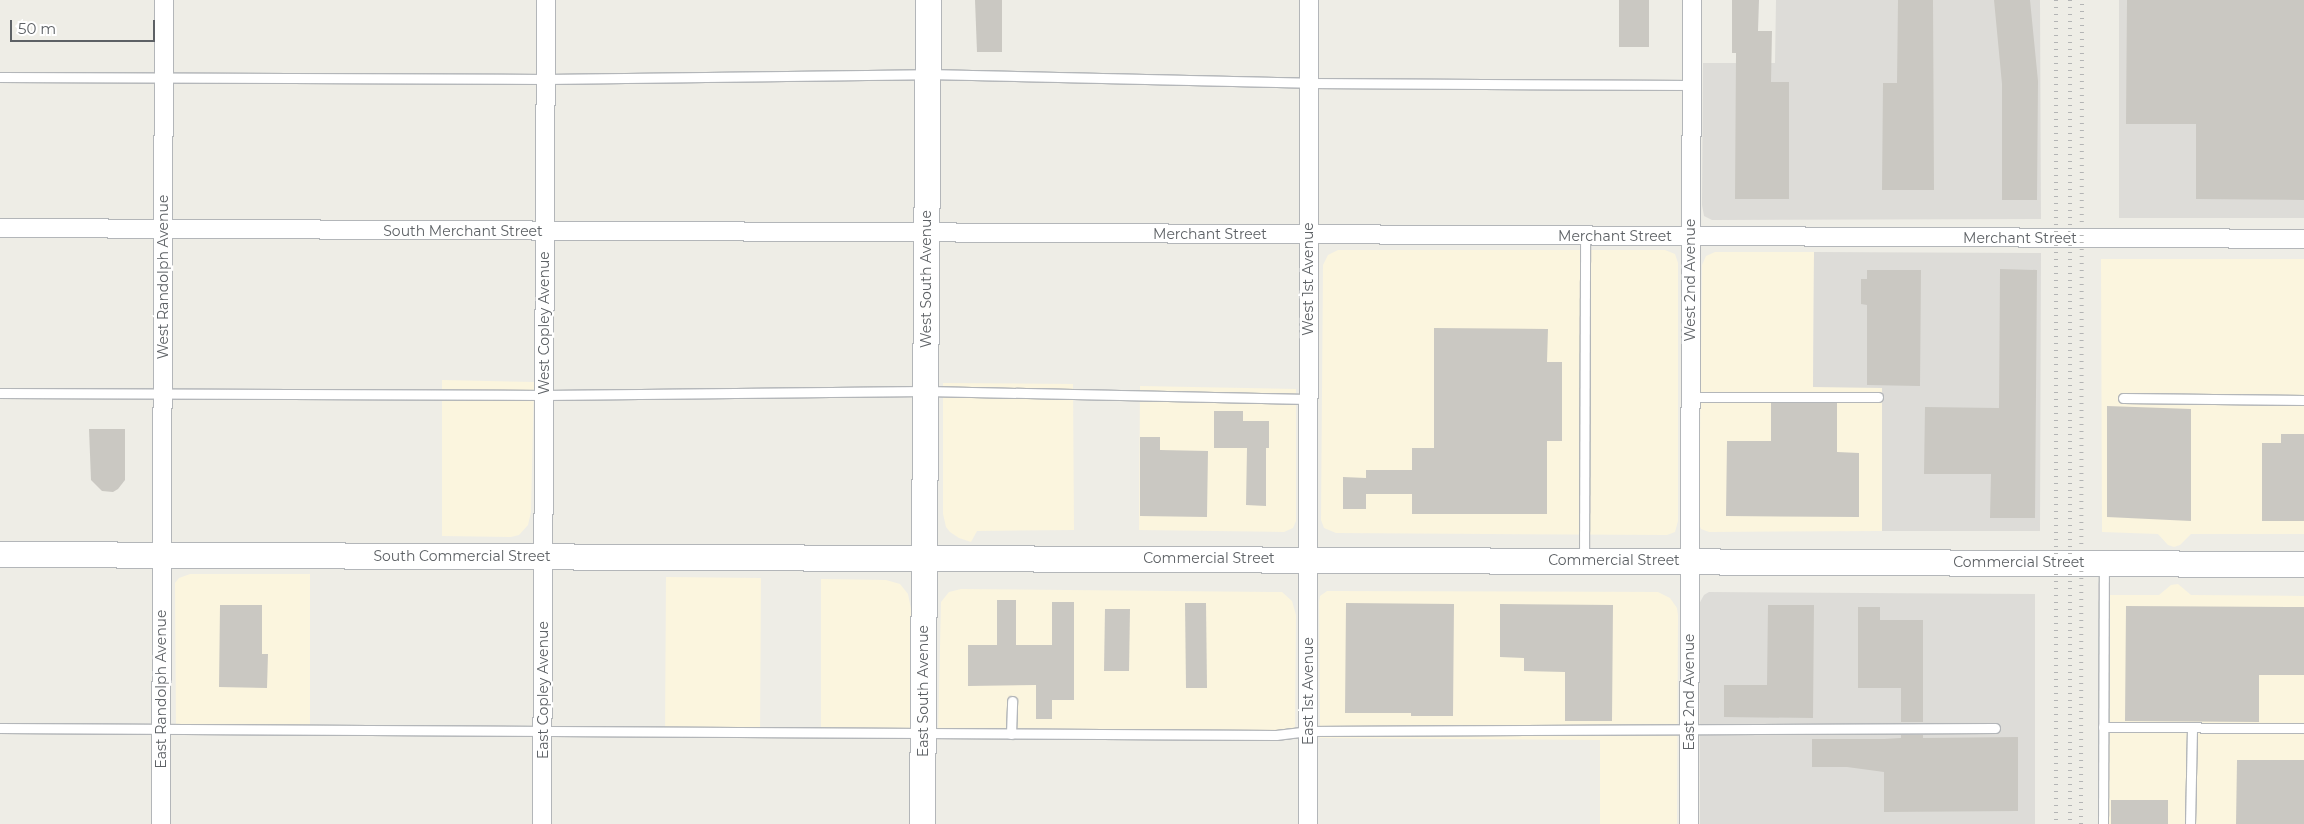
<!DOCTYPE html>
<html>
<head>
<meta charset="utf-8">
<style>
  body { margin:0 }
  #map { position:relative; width:2304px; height:824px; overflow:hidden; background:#eeede6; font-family:Montserrat,sans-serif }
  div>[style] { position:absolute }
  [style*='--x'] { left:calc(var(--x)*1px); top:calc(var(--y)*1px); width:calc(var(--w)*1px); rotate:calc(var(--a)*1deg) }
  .commercial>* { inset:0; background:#fbf5de }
  .industrial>* { inset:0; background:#dddcd8 }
  .building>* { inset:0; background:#cac8c2 }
  .roads { filter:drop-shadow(1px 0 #b3b6b9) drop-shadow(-1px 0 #b3b6b9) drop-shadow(0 1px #b3b6b9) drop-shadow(0 -1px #b3b6b9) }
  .lane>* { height:9px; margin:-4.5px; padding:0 4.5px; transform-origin:4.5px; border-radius:4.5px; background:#fff }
  .street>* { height:18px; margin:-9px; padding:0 9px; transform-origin:9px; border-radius:9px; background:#fff }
  .secondary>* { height:25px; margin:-12.5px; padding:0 12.5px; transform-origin:12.5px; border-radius:12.5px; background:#fff }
  .rail>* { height:4px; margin-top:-2px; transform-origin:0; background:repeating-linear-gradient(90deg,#b4b5b5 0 1px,transparent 0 7px) }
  span { translate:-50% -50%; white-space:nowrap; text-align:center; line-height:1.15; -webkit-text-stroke:4.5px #fff; paint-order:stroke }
  .street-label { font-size:14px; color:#5d6165 }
  .scale { position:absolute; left:10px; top:20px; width:145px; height:22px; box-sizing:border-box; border:2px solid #5d6165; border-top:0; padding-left:6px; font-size:15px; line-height:18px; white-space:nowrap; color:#5d6165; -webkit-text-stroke:4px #fff; paint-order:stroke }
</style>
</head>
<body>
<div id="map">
  <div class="commercial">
    <div style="clip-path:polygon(1338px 250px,1665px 250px,1675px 254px,1678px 263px,1678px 521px,1675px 532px,1667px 535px,1336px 533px,1324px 528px,1321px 520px,1323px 265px,1328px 255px)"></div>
    <div style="clip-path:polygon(1715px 252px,1814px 252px,1813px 387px,1883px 387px,1882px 531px,1709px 532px,1701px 529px,1699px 524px,1702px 265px,1706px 256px)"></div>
    <div style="clip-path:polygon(2101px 259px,2304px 259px,2304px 534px,2191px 534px,2180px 545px,2174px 547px,2168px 545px,2158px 534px,2102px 532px)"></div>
    <div style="clip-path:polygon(442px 380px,534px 382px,531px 512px,528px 525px,519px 535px,511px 537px,442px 536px)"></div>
    <div style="clip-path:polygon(943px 383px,1073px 384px,1074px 530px,977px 531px,971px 542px,959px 538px,950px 532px,946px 527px,943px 514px)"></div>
    <div style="clip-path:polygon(1140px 386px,1296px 389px,1296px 521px,1293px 528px,1284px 532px,1139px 530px)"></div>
    <div style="clip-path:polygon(190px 574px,310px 574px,310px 732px,176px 731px,175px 583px,179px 578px)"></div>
    <div style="clip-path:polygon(666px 577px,761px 578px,760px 737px,665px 736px)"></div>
    <div style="clip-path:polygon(821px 579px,886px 580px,900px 584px,908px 594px,911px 609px,911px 737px,821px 737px)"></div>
    <div style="clip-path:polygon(2178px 584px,2191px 595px,2304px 596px,2304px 824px,2100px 824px,2101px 595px,2159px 595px,2171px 585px)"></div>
    <div style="clip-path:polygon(961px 589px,1282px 592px,1292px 601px,1296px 615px,1295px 738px,938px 737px,941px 602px,949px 592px)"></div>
    <div style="clip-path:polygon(1327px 591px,1658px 592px,1670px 598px,1677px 608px,1678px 615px,1677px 824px,1600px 824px,1600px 740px,1320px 738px,1319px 602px,1320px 596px)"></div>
  </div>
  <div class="industrial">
    <div style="clip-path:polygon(1776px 0,2040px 0,2041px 219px,1712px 220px,1704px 216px,1702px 205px,1703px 63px,1775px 63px)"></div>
    <div style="clip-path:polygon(2119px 0,2304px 0,2304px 218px,2119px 218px)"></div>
    <div style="clip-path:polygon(1814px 252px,2041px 253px,2040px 531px,1882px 531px,1882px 388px,1813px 387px)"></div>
    <div style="clip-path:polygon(1709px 592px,2035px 594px,2035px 824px,1700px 824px,1699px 604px,1704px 595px)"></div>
  </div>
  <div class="building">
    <div style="clip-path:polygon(975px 0,1002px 0,1002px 52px,977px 52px)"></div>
    <div style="clip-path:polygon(1619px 0,1649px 0,1649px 47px,1619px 47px)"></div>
    <div style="clip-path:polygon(1732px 0,1759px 0,1758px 31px,1772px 31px,1771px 82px,1789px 82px,1789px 199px,1735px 199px,1736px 53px,1732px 53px)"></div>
    <div style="clip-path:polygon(1898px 0,1933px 0,1934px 190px,1882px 190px,1883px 83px,1897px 83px)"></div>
    <div style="clip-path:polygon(1994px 0,2030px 0,2038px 81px,2037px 200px,2002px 200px,2002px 84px)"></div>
    <div style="clip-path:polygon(2127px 0,2304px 0,2304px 200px,2196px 199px,2196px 124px,2126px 124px)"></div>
    <div style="clip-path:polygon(2000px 269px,2037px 270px,2035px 518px,1990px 518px,1991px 474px,1924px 474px,1925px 407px,1999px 408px)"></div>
    <div style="clip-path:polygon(1867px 270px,1921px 270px,1920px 386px,1867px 385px,1867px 305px,1861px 304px,1861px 279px,1867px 279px)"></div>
    <div style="clip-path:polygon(1434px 328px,1548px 329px,1547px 362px,1562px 362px,1562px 441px,1547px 441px,1547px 514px,1412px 514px,1412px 494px,1366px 494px,1366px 509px,1343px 509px,1343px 477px,1366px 478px,1366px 470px,1412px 470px,1412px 448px,1434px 448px)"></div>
    <div style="clip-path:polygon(1771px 403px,1837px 403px,1837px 452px,1859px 453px,1859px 517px,1726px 516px,1727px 441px,1771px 441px)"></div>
    <div style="clip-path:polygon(2107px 406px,2191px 409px,2191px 521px,2107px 517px)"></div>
    <div style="clip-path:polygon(1214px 411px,1243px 411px,1243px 421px,1269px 421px,1269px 448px,1266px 448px,1266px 506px,1246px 505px,1247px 448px,1214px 448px)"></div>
    <div style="clip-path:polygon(89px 429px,125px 429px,125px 480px,118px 489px,113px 492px,102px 491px,91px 480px)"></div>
    <div style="clip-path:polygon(2281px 434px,2304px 434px,2304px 521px,2262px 521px,2262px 443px,2281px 443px)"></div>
    <div style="clip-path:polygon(1140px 437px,1160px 437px,1160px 450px,1208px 451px,1207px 517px,1140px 516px)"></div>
    <div style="clip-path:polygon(997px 600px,1016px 600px,1016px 645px,1052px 645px,1052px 602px,1074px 602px,1074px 700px,1052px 700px,1052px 719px,1036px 719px,1036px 685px,968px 686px,968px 645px,997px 645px)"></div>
    <div style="clip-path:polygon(1185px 603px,1206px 603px,1207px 688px,1186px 688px)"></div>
    <div style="clip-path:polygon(1346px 603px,1454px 604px,1453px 716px,1411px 716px,1411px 713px,1345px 713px)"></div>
    <div style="clip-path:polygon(1500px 604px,1613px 605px,1612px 721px,1565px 721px,1565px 672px,1524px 671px,1524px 658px,1500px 657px)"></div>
    <div style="clip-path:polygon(220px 605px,262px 605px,262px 654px,268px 654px,267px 688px,219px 687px)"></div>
    <div style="clip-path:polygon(1768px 605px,1814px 605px,1813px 718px,1724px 717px,1724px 685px,1767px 685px)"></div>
    <div style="clip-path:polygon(2126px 606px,2304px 607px,2304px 675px,2259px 675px,2259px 722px,2125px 721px)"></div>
    <div style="clip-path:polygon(1858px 607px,1880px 607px,1880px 620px,1923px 620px,1923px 722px,1901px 722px,1901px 688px,1858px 688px)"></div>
    <div style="clip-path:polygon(1105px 609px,1130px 609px,1129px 671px,1104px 671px)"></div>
    <div style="clip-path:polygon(1901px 735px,1923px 735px,1923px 738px,2018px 737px,2018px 811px,1884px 812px,1884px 772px,1847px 767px,1812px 767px,1812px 739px,1884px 739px,1901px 738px)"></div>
    <div style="clip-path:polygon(2237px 760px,2304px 760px,2304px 824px,2236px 824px)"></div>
    <div style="clip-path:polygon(2111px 800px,2168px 800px,2168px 824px,2111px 824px)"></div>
  </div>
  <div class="roads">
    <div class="lane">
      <div style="--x:0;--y:77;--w:545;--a:0.21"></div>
      <div style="--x:545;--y:79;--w:382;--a:-0.7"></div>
      <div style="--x:927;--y:74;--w:382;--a:1.3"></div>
      <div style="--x:1309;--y:83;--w:382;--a:0.3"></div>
      <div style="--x:0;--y:393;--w:544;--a:0.21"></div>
      <div style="--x:544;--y:395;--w:382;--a:-0.6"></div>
      <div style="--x:926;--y:391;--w:382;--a:1.2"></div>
      <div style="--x:1690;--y:397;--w:188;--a:0"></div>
      <div style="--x:2123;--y:398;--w:181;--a:0.6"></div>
      <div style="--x:1584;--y:558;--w:322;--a:-89.8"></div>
      <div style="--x:2103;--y:727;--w:201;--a:0.3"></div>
      <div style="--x:0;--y:728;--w:1276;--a:0.31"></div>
      <div style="--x:1276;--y:735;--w:32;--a:-7"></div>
      <div style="--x:1308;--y:731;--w:687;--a:-0.25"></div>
      <div style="--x:1011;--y:734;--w:33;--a:-88"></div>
      <div style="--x:2103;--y:824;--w:260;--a:-89.8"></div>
      <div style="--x:2190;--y:824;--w:97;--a:-88.8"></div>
    </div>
    <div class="street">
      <div style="--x:0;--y:228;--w:2304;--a:0.27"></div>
      <div style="--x:161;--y:824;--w:824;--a:-89.79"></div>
      <div style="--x:542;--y:824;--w:824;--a:-89.72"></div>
      <div style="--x:1308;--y:824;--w:824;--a:-89.93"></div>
      <div style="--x:1689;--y:824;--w:824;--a:-89.79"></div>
    </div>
    <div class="secondary">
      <div style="--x:0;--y:554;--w:2304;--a:0.25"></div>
      <div style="--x:922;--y:824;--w:824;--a:-89.58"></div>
    </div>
  </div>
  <div class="rail">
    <div style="--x:2056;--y:0;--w:824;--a:90"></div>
    <div style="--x:2070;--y:0;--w:824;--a:90"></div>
    <div style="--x:2081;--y:824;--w:824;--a:-89.93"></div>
  </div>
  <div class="street-label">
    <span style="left:463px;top:231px">South Merchant Street</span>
    <span style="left:1210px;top:234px">Merchant Street</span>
    <span style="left:1615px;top:236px">Merchant Street</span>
    <span style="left:2020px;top:238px">Merchant Street</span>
    <span style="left:163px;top:277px;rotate:-90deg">West Randolph Avenue</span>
    <span style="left:926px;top:279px;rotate:-90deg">West South Avenue</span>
    <span style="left:1308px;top:279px;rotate:-90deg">West 1st Avenue</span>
    <span style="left:1690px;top:280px;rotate:-90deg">West 2nd Avenue</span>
    <span style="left:544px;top:323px;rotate:-90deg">West Copley Avenue</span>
    <span style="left:462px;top:556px">South Commercial Street</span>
    <span style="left:1209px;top:558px">Commercial Street</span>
    <span style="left:1614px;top:560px">Commercial Street</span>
    <span style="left:2019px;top:562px">Commercial Street</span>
    <span style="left:161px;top:689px;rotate:-90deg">East Randolph Avenue</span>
    <span style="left:543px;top:690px;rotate:-90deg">East Copley Avenue</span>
    <span style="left:923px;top:691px;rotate:-90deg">East South Avenue</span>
    <span style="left:1308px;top:691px;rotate:-90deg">East 1st Avenue</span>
    <span style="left:1689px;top:692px;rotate:-90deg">East 2nd Avenue</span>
  </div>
  <div class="scale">50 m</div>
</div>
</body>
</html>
